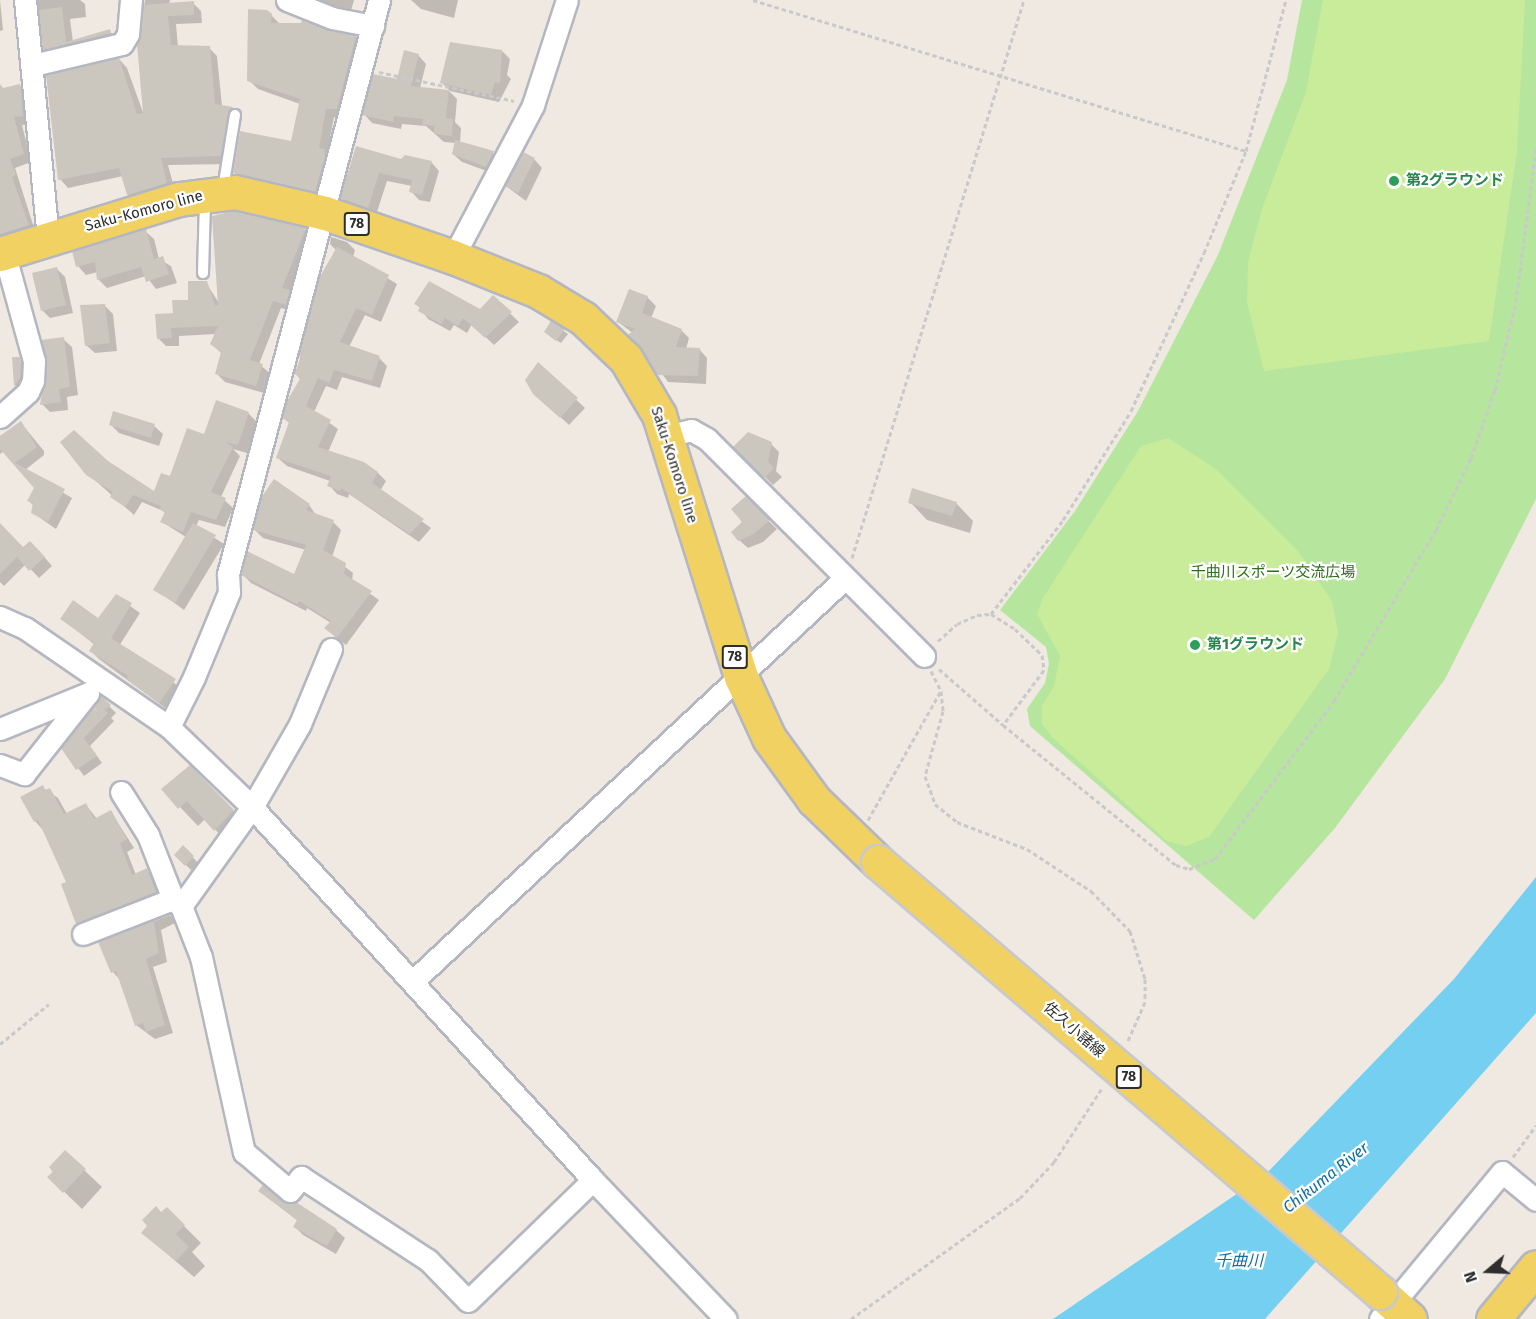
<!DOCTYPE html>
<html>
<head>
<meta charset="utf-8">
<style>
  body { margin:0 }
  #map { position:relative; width:1536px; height:1319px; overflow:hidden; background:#efe9e1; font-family:"Fira Sans","Noto Sans JP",sans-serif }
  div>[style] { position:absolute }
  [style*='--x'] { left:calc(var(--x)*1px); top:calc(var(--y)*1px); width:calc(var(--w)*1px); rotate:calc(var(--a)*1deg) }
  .green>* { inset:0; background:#b6e59e }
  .pitch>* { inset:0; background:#c9ec9a }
  .water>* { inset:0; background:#75cff0 }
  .shadow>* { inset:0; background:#0003 }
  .building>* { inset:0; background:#cbc7bf }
  .path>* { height:3px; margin-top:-1.5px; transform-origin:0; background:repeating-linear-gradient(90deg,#c9c9c9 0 4.5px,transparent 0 7.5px) }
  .roads { filter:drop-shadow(2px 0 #b4b7c1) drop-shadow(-2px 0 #b4b7c1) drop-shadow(0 2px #b4b7c1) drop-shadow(0 -2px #b4b7c1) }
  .service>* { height:10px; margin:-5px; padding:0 5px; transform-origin:5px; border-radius:5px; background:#fff }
  .minor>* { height:21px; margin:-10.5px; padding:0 10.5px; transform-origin:10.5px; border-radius:10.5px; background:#fff }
  .primary>* { height:33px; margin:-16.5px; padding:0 16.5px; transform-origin:16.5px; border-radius:16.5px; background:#f2d163 }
  .bridges { filter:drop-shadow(2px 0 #c9c9c9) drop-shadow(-2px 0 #c9c9c9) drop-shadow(0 2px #c9c9c9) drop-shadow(0 -2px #c9c9c9) }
  .primary-bridge>* { height:33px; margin:-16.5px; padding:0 16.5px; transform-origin:16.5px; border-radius:16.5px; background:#f2d163 }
  .dots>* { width:16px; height:16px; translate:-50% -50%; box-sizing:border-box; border:3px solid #fff; border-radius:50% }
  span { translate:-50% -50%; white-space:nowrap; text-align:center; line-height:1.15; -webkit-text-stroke:4.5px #fff; paint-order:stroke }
  .shield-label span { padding:2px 4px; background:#fff; border:2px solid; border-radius:4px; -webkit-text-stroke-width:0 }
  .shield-label { font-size:14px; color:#2e2e2e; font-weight:700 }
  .leisure-label { font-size:15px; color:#27864d; font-weight:700 }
  .left { translate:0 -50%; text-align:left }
  .street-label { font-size:15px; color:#2e2e2e }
  .park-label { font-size:15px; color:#2c6e1b }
  .water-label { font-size:16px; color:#0d6fa3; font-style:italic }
  .north { position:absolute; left:1458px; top:1241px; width:60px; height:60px; -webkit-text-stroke:4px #fff; paint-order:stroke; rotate:251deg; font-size:16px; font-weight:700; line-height:24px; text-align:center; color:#2e2e2e }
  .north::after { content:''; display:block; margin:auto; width:21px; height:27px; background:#2e2e2e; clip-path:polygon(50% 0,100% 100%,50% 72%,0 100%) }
</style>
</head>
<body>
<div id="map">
  <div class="green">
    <div style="clip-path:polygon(1302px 0,1536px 0,1536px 499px,1445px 679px,1335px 828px,1254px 920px,1030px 726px,1027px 709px,1045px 683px,1049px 664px,1046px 647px,1000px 610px,1075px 511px,1138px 411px,1218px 255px,1287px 80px)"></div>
  </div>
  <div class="pitch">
    <div style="clip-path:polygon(1323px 0,1525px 0,1517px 152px,1489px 341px,1264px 371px,1247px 302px,1248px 262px,1262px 209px,1306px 92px)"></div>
    <div style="clip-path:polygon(1168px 438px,1216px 469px,1298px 551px,1332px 601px,1338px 633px,1329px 669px,1209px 837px,1186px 846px,1167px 841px,1053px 738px,1042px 724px,1042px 706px,1054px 686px,1060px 656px,1037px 614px,1043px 598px,1141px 446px)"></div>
  </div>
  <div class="water">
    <div style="clip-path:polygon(1536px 877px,1536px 1013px,1265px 1319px,1053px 1319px,1266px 1174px,1454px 979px)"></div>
  </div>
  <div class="shadow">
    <div style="clip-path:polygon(0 0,3px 30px,0 31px)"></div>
    <div style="clip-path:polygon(37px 0,80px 0,85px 4px,86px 17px,70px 19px,73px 42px,109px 31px,118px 39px,52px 57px,44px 49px)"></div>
    <div style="clip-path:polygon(170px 0,169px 4px,193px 3px,201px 11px,202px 23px,176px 24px,178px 47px,209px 48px,217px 56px,222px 106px,232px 108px,240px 116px,229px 164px,168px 165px,175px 191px,136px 203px,128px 195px,123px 176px,68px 188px,60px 179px,119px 59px,127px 68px,145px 118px,138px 44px,145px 0)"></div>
    <div style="clip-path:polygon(318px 0,354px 0,350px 14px)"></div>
    <div style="clip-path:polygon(411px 0,458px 0,454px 18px,421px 9px)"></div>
    <div style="clip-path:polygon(271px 15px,280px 24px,356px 37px,364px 45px,345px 117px,334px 117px,327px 154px,332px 159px,324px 199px,243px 181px,235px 173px,292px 143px,300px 104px,258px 89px,249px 80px)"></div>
    <div style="clip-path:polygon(502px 51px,510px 59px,507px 75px,511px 79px,499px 102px,450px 91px,442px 83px)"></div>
    <div style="clip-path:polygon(418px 55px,426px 64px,420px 88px,449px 91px,457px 99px,455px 122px,461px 128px,460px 143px,493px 153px,502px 161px,495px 174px,462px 162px,453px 154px,456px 143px,444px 142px,426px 126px,402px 124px,401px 129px,372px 123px,364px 114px)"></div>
    <div style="clip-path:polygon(19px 85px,27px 94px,31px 124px,22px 125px,31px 162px,15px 168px,36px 234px,0 247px,0 90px)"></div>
    <div style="clip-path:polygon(357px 148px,401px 161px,431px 162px,439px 171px,430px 202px,419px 200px,411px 191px,412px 186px,387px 181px,376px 215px,350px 206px,342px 198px)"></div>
    <div style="clip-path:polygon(534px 159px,542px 168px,526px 201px,506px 186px)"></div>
    <div style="clip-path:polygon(305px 229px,313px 237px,294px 312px,281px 308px,259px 364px,271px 374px,264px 393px,225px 382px,217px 374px,222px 354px,212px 344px,216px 334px,179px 336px,179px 346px,166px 346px,158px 338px,175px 314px,206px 283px,219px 303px)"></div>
    <div style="clip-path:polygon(145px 231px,154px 239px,159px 259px,171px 266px,177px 283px,156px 289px,146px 276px,107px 288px,99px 280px,98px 272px,86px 275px,78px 266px)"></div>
    <div style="clip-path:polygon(331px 237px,347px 242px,355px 250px,353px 257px,397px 284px,381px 322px,365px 315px,349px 347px,379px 358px,387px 366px,380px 388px,342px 377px,337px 390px,326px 386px,314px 412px,338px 429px,328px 452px,378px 473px,386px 481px,380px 491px,431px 528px,419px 542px,349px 494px,348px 498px,337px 494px,329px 485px,330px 481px,287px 466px,278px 458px,290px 424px,284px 418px,301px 380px,296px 374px,320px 281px,337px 251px,330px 244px)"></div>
    <div style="clip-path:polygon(56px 268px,65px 277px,73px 313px,50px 318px,42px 310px)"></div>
    <div style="clip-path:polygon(493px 297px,519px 322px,494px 345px,472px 324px,467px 333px,454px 325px,450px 331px,428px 319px,416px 303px,480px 310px)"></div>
    <div style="clip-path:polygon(647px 297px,656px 306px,651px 318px,681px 330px,689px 338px,686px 349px,699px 349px,707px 358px,706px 384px,668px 382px,633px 333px,618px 322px)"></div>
    <div style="clip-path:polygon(104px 305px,113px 314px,117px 351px,95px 353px,86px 345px)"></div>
    <div style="clip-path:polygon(552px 323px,568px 334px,561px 343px,550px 336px)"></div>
    <div style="clip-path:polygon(63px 339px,72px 347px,78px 395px,67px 397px,68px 410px,50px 412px,42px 404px)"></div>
    <div style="clip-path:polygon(14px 358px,28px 367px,23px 393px,15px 385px)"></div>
    <div style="clip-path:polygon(538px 364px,585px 408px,569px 425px,544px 402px)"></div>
    <div style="clip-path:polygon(217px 402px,249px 414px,257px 422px,247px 453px,233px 449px,240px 456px,221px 497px,233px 508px,225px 527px,199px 520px,196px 526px,224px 544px,184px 610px,155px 589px,186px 537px,162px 522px,166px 514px,163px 511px,142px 502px,134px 515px,88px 474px,107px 463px,154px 493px,205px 436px)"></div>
    <div style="clip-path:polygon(21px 423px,44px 451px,44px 455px,25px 470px,72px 498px,56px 529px,33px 513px,34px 506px,29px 501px,36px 488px,4px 451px,0 454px,0 436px)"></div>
    <div style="clip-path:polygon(111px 425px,154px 426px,163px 434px,159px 446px,119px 433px)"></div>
    <div style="clip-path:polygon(771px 444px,779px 452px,776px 471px,782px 477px,773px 485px,735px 447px)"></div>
    <div style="clip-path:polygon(745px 498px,777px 529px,763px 542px,748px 548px,739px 540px)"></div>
    <div style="clip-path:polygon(910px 502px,956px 503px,973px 521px,970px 533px,927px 520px)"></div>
    <div style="clip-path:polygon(309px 505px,316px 515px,333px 522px,341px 530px,332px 557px,353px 573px,352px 581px,379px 600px,346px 645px,334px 636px,331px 623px,307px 608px,306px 611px,251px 583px,243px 575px,294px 577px,306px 550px,263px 538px,254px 529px)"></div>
    <div style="clip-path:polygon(0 536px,23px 549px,39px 551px,52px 566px,39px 578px,26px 564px,4px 586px,0 582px)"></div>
    <div style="clip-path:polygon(116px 596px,140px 613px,119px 646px,183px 689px,168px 710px,99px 659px,91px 651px,95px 645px,62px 619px,99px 620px)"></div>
    <div style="clip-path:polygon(101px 698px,116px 713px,111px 718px,114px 721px,90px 746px,102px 763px,84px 776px,63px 748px,103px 718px)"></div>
    <div style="clip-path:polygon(208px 785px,251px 830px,233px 848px,205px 819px,198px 826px,163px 789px)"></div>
    <div style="clip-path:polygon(42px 787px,58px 798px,67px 814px,86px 805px,97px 819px,111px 812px,134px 848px,127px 852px,136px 875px,147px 870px,155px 879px,164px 900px,86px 931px,77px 923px,68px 883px,43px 830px,35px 821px)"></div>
    <div style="clip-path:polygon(183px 847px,201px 866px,194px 873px,176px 855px)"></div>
    <div style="clip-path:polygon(170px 915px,177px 922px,161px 930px,167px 962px,153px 967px,173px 1033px,155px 1039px,136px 1025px,121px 981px,113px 972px,100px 943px)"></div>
    <div style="clip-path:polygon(65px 1152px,102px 1187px,82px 1209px,49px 1177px)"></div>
    <div style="clip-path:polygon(260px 1191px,336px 1230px,345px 1238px,336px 1254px,303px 1235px,295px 1227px,298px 1221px)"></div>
    <div style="clip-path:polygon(167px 1209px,201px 1243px,192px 1252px,205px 1266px,194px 1277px,143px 1233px)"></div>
  </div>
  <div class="building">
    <div style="clip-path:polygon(194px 1px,194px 15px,168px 16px,171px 45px,210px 46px,215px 104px,233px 107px,228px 114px,221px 156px,161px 158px,167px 183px,127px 195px,119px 168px,58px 180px,46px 75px,119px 58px,137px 114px,143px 113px,137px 44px,143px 5px)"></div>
    <div style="clip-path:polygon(62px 7px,66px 42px,110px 29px,111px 33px,43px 50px,39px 10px)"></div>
    <div style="clip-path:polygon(248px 9px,267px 10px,272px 14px,271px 23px,301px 23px,302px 20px,356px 36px,337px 109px,326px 109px,319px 148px,324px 149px,325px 157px,315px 192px,233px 173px,240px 131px,291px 141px,300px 99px,247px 81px)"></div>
    <div style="clip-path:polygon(450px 42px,502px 50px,500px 83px,495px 82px,491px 95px,440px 83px)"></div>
    <div style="clip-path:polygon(404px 50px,419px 54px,411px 86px,449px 90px,446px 118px,453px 119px,452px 136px,434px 134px,434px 126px,422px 125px,423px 119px,394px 116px,393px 122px,362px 115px,373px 74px,397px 79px)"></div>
    <div style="clip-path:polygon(0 84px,3px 88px,20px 84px,21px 89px,23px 116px,14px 117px,24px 154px,10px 159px,16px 175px,12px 177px,29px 225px,0 234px)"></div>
    <div style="clip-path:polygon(455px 140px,494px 151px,486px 167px,452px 154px)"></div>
    <div style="clip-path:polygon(356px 146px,401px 159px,405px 155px,432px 161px,422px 195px,409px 192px,412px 180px,379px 173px,368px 208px,340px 198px)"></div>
    <div style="clip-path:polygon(523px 152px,535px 158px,518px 193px,505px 186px)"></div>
    <div style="clip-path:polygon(234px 211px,306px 228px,282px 288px,290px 290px,286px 305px,273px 301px,250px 360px,263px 364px,256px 386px,215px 374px,221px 352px,210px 344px,218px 326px,171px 328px,172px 338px,157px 339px,155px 314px,173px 313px,172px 300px,188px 300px,188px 281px,207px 281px,215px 305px,218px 305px,212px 216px)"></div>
    <div style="clip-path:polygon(146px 229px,154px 259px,163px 256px,169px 274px,146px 282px,141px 267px,97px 280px,95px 262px,76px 267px,72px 251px)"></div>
    <div style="clip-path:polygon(337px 247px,389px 275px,372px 315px,356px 308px,340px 342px,380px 356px,372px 381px,334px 370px,329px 383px,318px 378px,306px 406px,331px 420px,318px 447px,364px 462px,378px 472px,372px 483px,424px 519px,410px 534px,341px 488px,340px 491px,327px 486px,331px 476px,276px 458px,289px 422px,282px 418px,287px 401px,301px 377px,294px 374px,301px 358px,298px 356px,318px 280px)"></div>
    <div style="clip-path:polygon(57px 267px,66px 305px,41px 311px,32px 273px)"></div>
    <div style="clip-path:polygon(429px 281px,480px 309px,493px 295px,512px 312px,485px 338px,463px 318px,458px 326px,445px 318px,441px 324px,418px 311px,420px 307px,414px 304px)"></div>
    <div style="clip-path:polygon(629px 289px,648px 296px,642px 313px,682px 329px,676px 347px,700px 348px,698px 376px,658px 375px,628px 335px,635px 329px,616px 322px)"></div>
    <div style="clip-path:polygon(105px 304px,110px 343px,85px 346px,80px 305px)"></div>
    <div style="clip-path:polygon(551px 321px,565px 329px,556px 341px,544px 332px)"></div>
    <div style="clip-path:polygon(64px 337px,70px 387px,59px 389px,61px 402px,40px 405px,47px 362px,41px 340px)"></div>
    <div style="clip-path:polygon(12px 357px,20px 357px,21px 362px,20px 378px,14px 386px)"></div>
    <div style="clip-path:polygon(538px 362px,578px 398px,560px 418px,533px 394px,525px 380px)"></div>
    <div style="clip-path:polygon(216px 400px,249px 412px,238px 445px,226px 442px,233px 447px,211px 492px,226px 498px,216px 520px,191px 512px,183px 532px,160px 522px,165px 512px,159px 509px,161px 506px,133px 495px,125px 507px,110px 497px,113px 492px,86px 475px,60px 442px,74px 430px,108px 461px,154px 491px,161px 473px,170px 476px,187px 428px,204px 434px)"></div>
    <div style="clip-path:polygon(113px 411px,155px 424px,151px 438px,109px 425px)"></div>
    <div style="clip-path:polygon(21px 421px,37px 447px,15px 463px,65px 489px,48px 522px,31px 513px,33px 503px,27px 501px,34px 488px,0 449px,0 436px)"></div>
    <div style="clip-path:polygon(748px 432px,772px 442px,768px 462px,774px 468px,764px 478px,733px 447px)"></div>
    <div style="clip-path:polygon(274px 479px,310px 504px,306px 510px,334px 520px,323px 550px,346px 563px,344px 574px,372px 591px,337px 638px,324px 628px,331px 621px,299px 601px,297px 604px,241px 575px,247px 551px,294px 574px,306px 545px,253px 530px,261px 498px)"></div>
    <div style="clip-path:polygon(912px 488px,957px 502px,952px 516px,908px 503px)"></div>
    <div style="clip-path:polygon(746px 496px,770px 520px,754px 534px,738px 541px,731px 532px,742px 522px,731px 509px)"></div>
    <div style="clip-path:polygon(0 523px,23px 547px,30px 541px,45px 557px,29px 571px,17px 557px,0 574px)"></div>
    <div style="clip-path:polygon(193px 523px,216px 535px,175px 603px,153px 590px)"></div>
    <div style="clip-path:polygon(116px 594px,132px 603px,111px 638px,176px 679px,159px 703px,126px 679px,128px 676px,89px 651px,94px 643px,60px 619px,73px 600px,98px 618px)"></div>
    <div style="clip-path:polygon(100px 695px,111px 705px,105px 710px,108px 713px,84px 738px,97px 756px,76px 770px,61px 748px,93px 708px,98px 712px,93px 707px)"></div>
    <div style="clip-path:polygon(190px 765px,234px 810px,214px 831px,187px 801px,178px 809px,161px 789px)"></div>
    <div style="clip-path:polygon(43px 785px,45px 790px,50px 788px,64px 814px,86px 803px,94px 819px,111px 810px,127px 839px,120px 843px,132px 875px,147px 868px,156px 892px,76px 924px,61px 884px,66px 882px,38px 820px,34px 822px,20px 797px)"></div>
    <div style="clip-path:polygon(183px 845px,194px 856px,185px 866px,174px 855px)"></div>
    <div style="clip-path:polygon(170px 914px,154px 922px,159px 953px,146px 959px,165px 1025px,146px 1032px,143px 1023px,135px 1026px,116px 971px,111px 973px,98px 942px)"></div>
    <div style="clip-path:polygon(65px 1150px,86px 1169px,63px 1193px,47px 1177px,53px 1172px,49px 1167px)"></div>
    <div style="clip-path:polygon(263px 1185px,282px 1201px,296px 1202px,337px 1229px,327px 1246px,293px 1227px,297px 1220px,258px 1191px)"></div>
    <div style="clip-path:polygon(156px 1206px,161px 1212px,167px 1207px,185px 1225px,176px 1234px,189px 1247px,176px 1261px,141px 1233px,147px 1226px,142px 1220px)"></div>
  </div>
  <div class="path">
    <div style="--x:753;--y:0;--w:516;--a:17.03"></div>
    <div style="--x:379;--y:72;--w:138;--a:12.1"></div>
    <div style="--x:852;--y:558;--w:584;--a:-72.87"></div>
    <div style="--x:991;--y:614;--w:118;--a:-52.5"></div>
    <div style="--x:1063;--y:520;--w:128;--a:-58"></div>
    <div style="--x:1131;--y:411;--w:174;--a:-65.2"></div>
    <div style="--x:1204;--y:253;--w:110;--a:-67.6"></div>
    <div style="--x:1246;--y:151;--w:156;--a:-75.2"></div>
    <div style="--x:938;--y:641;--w:25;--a:-42"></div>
    <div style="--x:957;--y:624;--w:22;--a:-24"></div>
    <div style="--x:977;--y:615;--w:14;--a:-4"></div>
    <div style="--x:991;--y:614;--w:28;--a:32"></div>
    <div style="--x:1015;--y:629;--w:37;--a:44"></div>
    <div style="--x:1042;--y:655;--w:15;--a:82"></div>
    <div style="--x:1044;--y:670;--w:69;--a:126.7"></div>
    <div style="--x:1003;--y:725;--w:223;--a:39"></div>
    <div style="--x:1176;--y:865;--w:14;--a:17"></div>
    <div style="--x:1189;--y:869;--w:28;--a:-21"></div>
    <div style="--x:1215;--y:859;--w:198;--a:-53"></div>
    <div style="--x:1334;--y:701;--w:199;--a:-59.2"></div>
    <div style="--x:1436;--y:530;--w:80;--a:-64.1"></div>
    <div style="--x:1471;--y:458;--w:72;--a:-70.6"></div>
    <div style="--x:1495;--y:390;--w:90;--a:-76.6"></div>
    <div style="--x:1516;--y:302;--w:156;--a:-82.6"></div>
    <div style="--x:939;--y:669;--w:85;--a:41.2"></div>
    <div style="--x:931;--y:671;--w:22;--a:63"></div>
    <div style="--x:941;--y:691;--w:20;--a:84"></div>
    <div style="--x:943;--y:711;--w:67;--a:105.5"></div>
    <div style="--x:925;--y:776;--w:30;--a:70"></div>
    <div style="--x:935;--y:804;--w:28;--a:39"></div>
    <div style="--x:957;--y:822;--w:75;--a:21.1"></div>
    <div style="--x:1027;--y:849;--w:77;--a:33.3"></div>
    <div style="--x:1091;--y:891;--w:56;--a:45.7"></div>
    <div style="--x:1130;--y:931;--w:50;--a:72.6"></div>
    <div style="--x:1145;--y:979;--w:23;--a:90"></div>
    <div style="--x:1145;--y:1002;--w:45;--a:113.7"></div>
    <div style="--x:868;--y:820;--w:147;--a:-60.6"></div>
    <div style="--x:0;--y:1044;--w:63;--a:-39.2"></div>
    <div style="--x:1513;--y:1157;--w:39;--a:-54"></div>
    <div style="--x:851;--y:1319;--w:208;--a:-35.6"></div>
    <div style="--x:1020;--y:1198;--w:50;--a:-46.6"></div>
    <div style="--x:1054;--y:1162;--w:88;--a:-57"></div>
  </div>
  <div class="roads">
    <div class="service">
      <div style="--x:223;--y:189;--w:75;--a:-80.8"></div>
      <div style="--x:203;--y:273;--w:73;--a:-88.4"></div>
    </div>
    <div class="minor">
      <div style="--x:25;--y:0;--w:238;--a:84.5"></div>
      <div style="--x:287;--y:0;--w:48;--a:21.8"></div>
      <div style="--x:332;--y:18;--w:42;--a:11"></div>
      <div style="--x:33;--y:65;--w:91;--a:-13.3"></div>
      <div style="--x:122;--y:44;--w:12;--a:-59"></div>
      <div style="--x:128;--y:34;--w:34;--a:-85"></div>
      <div style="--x:453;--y:257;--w:172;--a:-62.2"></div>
      <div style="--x:533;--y:105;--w:110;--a:-72.1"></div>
      <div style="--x:0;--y:417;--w:38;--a:-42"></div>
      <div style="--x:28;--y:392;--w:12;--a:-66"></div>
      <div style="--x:33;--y:381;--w:20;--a:-87"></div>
      <div style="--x:34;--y:361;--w:113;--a:-105.4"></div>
      <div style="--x:667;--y:436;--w:25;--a:-14"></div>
      <div style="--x:691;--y:430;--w:18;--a:29"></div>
      <div style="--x:707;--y:439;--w:307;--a:45"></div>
      <div style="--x:0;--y:617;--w:27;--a:24"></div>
      <div style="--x:25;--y:628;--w:175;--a:34.5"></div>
      <div style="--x:169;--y:727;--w:115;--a:43.9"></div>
      <div style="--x:252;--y:807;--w:505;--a:47.57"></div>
      <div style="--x:593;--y:1180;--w:192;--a:46.3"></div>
      <div style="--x:331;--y:649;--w:81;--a:112.5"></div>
      <div style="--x:300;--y:724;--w:96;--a:120"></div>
      <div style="--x:252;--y:807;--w:122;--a:125.6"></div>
      <div style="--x:181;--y:906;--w:55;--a:68.6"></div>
      <div style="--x:201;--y:957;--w:200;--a:77.6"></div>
      <div style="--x:244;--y:1152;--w:60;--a:40.3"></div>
      <div style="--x:290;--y:1191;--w:18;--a:-52"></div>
      <div style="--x:301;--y:1177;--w:152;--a:33.2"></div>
      <div style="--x:428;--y:1260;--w:57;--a:45.7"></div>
      <div style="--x:468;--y:1301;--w:174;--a:-44.1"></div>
      <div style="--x:169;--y:727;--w:56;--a:-63.4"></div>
      <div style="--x:194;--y:677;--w:92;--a:-67.6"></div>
      <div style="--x:229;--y:592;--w:18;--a:-93"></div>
      <div style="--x:228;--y:574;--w:594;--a:-75.26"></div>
      <div style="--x:0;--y:729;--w:95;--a:-22.2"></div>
      <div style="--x:0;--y:765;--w:26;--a:21"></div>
      <div style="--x:24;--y:774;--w:103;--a:-51.7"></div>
      <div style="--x:121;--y:792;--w:51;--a:57.9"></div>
      <div style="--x:148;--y:835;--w:69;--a:68.7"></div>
      <div style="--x:173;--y:899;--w:11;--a:41"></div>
      <div style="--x:83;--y:934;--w:97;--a:-21.3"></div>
      <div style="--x:412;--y:982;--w:591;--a:-43.01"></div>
      <div style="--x:1380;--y:1319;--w:191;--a:-50.3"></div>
      <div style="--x:1502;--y:1172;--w:44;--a:39.5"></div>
    </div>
    <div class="primary">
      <div style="--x:0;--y:254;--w:187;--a:-17.1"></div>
      <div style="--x:179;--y:199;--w:56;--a:-7.1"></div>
      <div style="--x:235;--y:192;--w:92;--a:13.1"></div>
      <div style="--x:325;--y:213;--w:135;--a:19"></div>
      <div style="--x:453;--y:257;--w:92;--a:21.8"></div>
      <div style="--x:538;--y:291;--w:52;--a:31"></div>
      <div style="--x:583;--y:318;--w:59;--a:43.6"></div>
      <div style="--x:626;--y:359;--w:65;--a:59.5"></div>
      <div style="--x:659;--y:415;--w:275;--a:72.6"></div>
      <div style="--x:741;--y:677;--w:67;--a:65.3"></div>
      <div style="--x:769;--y:738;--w:77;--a:54"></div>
      <div style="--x:814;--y:800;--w:89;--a:44.1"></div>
      <div style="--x:1380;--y:1292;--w:40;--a:42"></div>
      <div style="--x:1493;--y:1319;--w:67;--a:-50.4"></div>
    </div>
  </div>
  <div class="bridges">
    <div class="primary-bridge">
      <div style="--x:878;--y:862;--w:661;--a:40.58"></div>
    </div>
  </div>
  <div class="dots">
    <div style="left:1394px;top:181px;background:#2e9e5b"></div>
    <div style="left:1195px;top:645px;background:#2e9e5b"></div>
  </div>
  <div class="shield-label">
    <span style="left:357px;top:224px">78</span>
    <span style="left:735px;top:657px">78</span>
    <span style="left:1129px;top:1077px">78</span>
  </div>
  <div class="leisure-label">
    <span class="left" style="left:1406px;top:181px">第2グラウンド</span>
    <span class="left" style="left:1207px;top:645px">第1グラウンド</span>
  </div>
  <div class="street-label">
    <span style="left:144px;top:211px;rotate:-15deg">Saku-Komoro line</span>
    <span style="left:674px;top:465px;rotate:72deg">Saku-Komoro line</span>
    <span style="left:1074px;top:1030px;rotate:41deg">佐久小諸線</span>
  </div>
  <div class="park-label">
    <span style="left:1273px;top:573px">千曲川スポーツ交流広場</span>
  </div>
  <div class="water-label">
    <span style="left:1326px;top:1178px;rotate:-38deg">Chikuma River</span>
    <span style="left:1239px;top:1261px">千曲川</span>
  </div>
  <div class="north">N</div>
</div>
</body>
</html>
